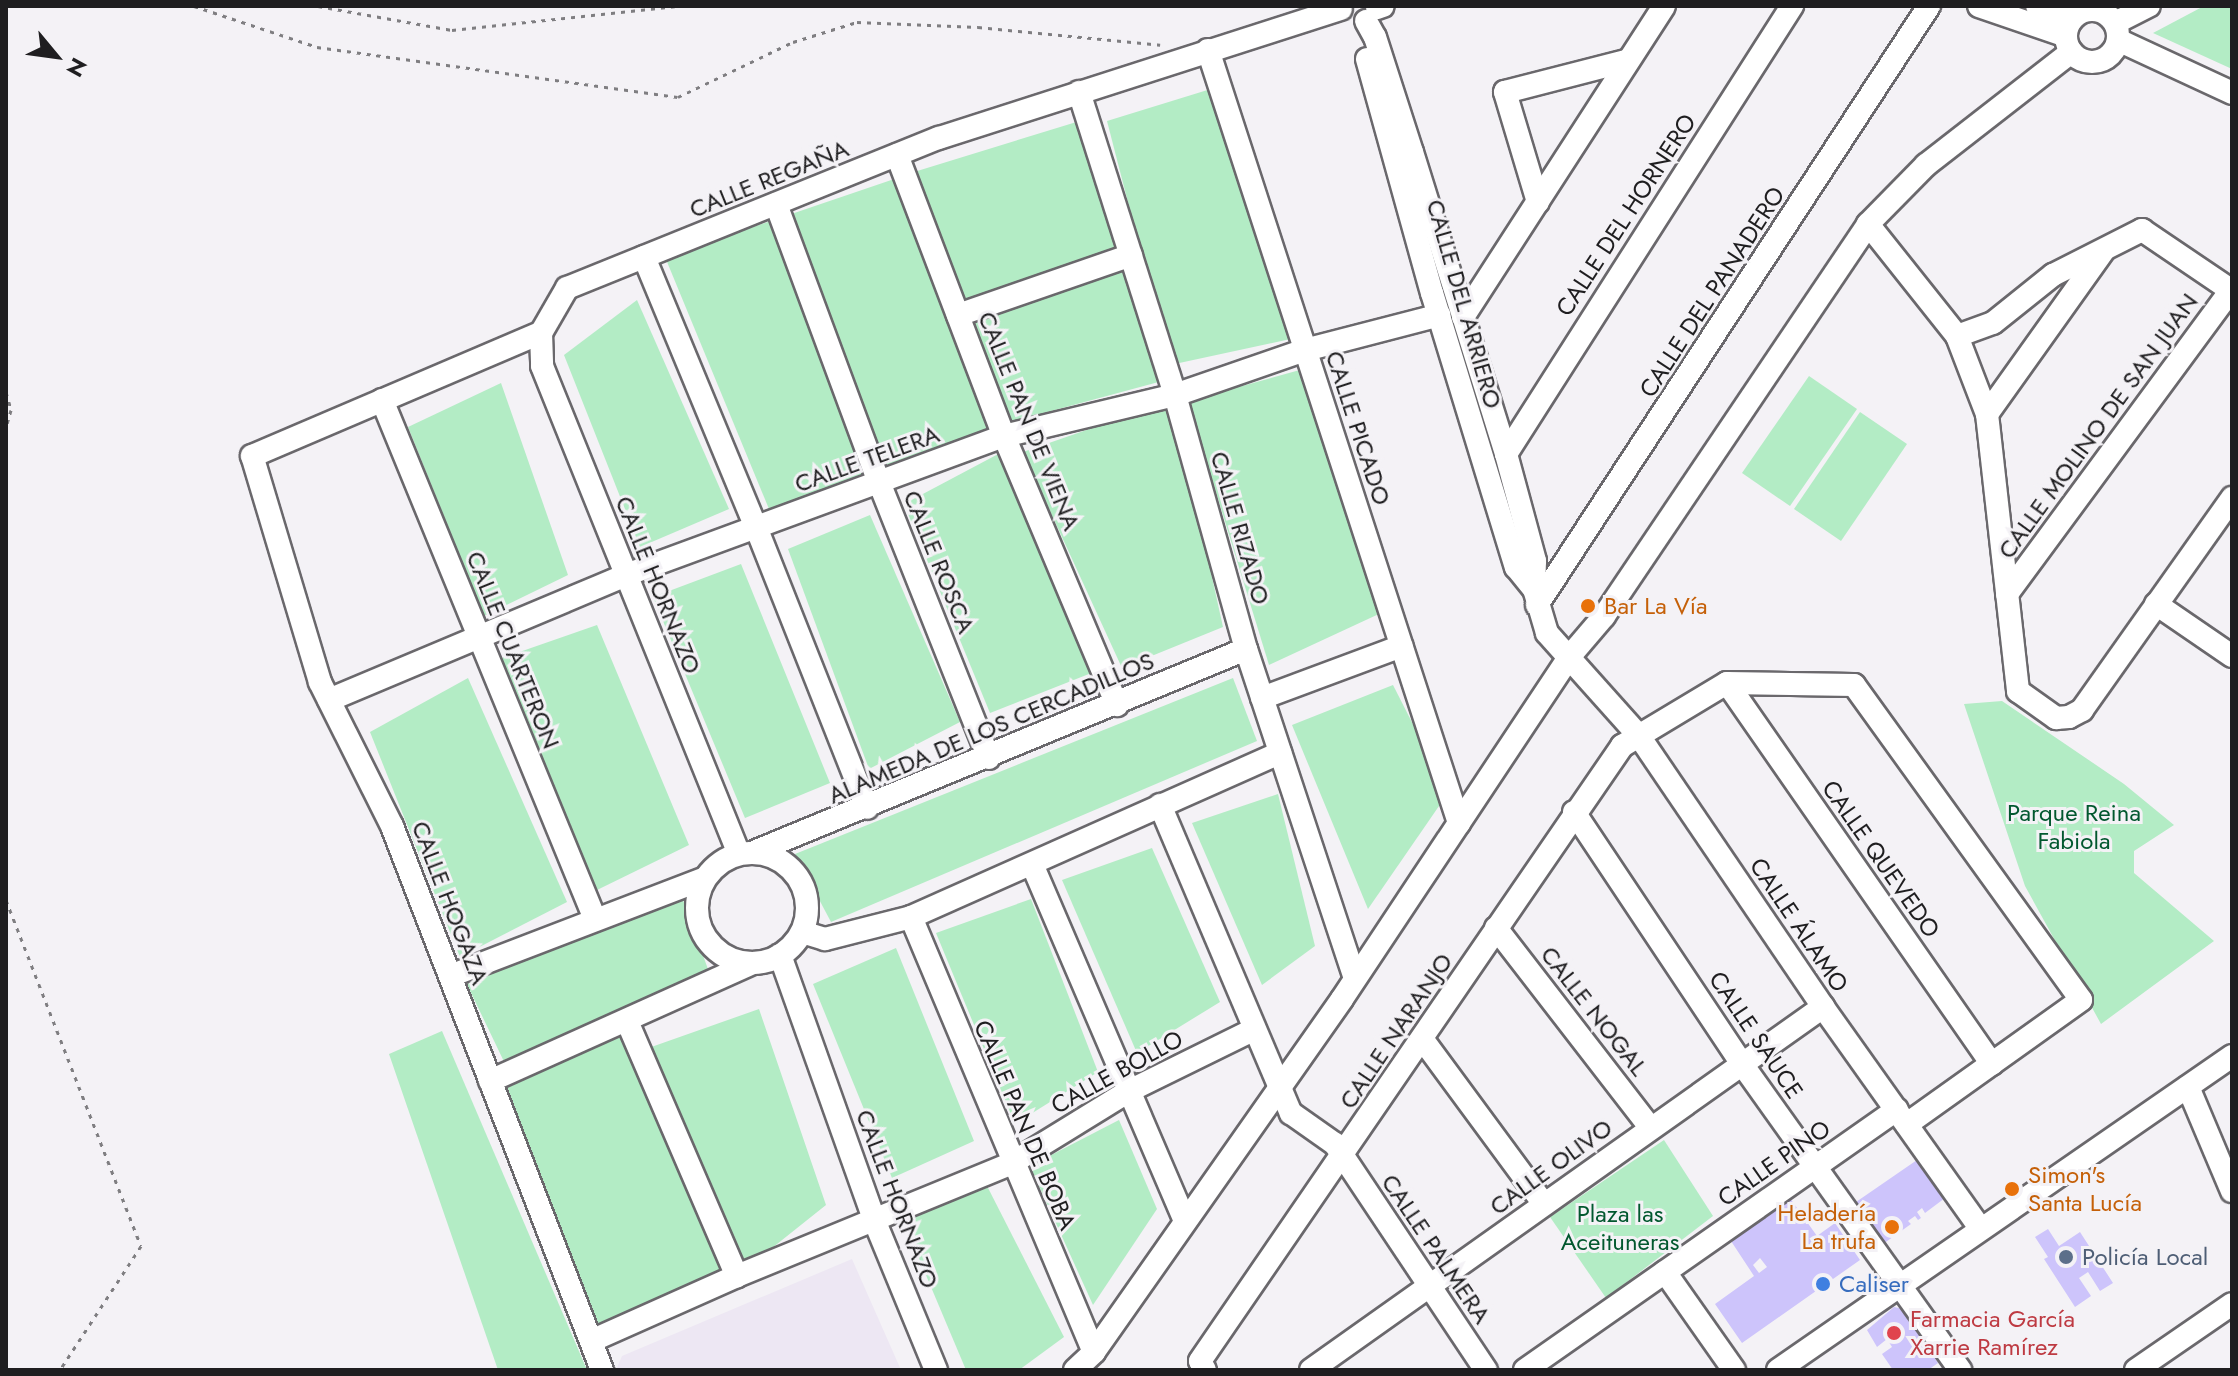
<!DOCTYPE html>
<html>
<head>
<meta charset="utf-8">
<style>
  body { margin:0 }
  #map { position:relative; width:2238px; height:1376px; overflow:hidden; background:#f4f2f6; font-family:Jost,sans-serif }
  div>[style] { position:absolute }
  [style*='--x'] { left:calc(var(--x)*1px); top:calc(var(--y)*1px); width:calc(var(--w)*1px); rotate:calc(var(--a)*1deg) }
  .built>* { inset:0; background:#ede7f3 }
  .green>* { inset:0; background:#b3ecc5 }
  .building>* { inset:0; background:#cdc4fb }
  .path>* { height:3px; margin-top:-1.5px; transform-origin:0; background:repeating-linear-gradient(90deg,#7f7e81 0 4px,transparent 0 10px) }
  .roads { filter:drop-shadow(2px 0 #6a686c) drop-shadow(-2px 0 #6a686c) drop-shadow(0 2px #6a686c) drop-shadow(0 -2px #6a686c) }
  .minor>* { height:22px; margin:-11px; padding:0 11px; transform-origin:11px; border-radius:11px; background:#fff }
  .minor>.ring { margin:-11px; padding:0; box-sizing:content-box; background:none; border:22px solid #fff; border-radius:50% }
  .dots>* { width:22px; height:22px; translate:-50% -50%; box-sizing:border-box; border:4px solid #f4f2f6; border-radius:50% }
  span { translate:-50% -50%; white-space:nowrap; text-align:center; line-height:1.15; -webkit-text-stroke:6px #f4f2f6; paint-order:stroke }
  .street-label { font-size:24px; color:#1f1e20 }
  .food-label { font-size:24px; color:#c56008 }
  .left { translate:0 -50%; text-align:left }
  .right { translate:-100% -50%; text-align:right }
  .park-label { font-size:24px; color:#02582f }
  .service-label { font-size:24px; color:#4e5e75 }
  .shop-label { font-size:24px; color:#366cbe }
  .health-label { font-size:24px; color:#be3a42 }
  .frame { position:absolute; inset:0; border:8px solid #1f1e20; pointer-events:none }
  .north { position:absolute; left:16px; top:16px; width:80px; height:80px; -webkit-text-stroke:6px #f4f2f6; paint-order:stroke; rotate:119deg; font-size:22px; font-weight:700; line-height:32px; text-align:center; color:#1f1e20 }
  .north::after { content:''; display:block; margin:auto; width:28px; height:36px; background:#1f1e20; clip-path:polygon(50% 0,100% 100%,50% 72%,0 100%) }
</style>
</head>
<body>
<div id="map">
  <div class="built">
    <div style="clip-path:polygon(852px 1259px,901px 1370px,616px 1370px,622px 1356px)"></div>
  </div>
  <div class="green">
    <div style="clip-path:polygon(2204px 6px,2232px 6px,2232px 69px,2153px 33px)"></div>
    <div style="clip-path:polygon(1214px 88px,1295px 338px,1170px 365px,1107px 121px)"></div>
    <div style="clip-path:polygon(1083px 120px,1166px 380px,1010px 422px,914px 172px)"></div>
    <div style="clip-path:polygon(906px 175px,1003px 429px,769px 509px,665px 257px)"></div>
    <div style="clip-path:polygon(637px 300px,729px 509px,640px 547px,564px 355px)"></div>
    <div style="clip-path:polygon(1307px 368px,1381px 613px,1269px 665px,1188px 401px)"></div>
    <div style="clip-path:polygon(1809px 376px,1857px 409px,1790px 506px,1742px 473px)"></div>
    <div style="clip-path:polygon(501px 383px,568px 575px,484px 616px,408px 427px)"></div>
    <div style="clip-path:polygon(1173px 400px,1223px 627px,1122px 668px,1023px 452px)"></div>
    <div style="clip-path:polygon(1860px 412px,1907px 444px,1841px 541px,1794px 509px)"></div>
    <div style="clip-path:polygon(1002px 452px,1094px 672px,990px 713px,904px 504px)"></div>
    <div style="clip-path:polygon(870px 515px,960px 722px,869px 769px,788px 549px)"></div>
    <div style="clip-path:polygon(741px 564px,830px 783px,745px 818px,653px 597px)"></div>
    <div style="clip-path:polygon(597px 625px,689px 845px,597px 890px,502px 658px)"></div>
    <div style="clip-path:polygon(468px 678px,567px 902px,460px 957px,370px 732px)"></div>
    <div style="clip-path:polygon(1233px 678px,1257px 741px,831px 922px,795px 854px)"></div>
    <div style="clip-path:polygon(1393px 685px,1448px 793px,1368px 909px,1292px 725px)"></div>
    <div style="clip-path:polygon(2002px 701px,2124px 784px,2174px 825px,2134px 851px,2134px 873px,2214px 941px,2101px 1024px,2025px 886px,1964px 704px)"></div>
    <div style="clip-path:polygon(1278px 794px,1315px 946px,1262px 985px,1192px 823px)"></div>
    <div style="clip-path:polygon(1152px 848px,1220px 1002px,1137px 1053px,1062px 880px)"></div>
    <div style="clip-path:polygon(679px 889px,713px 983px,627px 1021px,640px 1051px,759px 1009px,826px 1205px,737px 1276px,591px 1341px,490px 1081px,509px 1072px,461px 972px)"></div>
    <div style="clip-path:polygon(1031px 899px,1098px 1072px,1015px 1124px,936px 933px)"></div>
    <div style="clip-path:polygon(896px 948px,974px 1141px,892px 1178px,813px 984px)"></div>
    <div style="clip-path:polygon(442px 1031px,587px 1370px,498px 1370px,389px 1054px)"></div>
    <div style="clip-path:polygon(1119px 1120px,1157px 1209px,1093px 1305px,1030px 1166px)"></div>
    <div style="clip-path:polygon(1664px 1140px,1713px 1216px,1606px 1298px,1550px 1217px)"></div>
    <div style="clip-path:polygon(985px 1182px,1064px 1337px,1019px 1370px,966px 1370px,904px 1223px)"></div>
  </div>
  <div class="building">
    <div style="clip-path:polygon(1917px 1160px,1945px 1198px,1925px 1213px,1922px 1208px,1917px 1212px,1921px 1218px,1918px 1220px,1915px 1216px,1908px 1221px,1911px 1224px,1883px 1244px,1871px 1235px,1876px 1232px,1866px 1223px,1856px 1202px)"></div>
    <div style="clip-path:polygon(evenodd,1787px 1194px,1817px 1236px,1835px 1223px,1860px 1260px,1742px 1343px,1715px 1304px,1754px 1276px,1729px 1238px,1787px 1194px,1760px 1258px,1767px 1267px,1759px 1273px,1753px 1265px,1760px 1258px)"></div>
    <div style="clip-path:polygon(2048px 1229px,2059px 1246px,2080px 1232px,2113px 1283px,2100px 1291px,2088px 1272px,2079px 1278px,2091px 1296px,2075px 1307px,2044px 1259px,2048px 1257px,2035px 1237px)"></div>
    <div style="clip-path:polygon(1894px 1307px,1903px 1309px,1938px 1363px,1928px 1370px,1893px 1370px,1882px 1354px,1892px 1347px,1887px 1339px,1877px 1347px,1867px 1330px)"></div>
  </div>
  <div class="path">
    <div style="--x:194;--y:6;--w:130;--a:18.4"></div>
    <div style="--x:317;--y:47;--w:364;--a:7.9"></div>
    <div style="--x:678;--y:97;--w:127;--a:-25.6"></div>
    <div style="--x:793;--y:42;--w:67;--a:-17.4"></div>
    <div style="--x:857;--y:22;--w:121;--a:2.4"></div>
    <div style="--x:978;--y:27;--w:183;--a:5.6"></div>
    <div style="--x:318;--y:6;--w:136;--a:10.2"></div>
    <div style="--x:452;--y:30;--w:224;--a:-6.1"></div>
    <div style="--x:6;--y:392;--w:19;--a:74"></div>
    <div style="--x:11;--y:410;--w:18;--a:106"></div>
    <div style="--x:6;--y:900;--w:371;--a:68.7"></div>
    <div style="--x:141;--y:1246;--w:148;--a:123.2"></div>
  </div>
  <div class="roads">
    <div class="minor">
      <div style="--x:1979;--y:6;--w:92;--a:19"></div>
      <div style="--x:2037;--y:6;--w:37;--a:22"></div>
      <div style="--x:1377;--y:8;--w:6;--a:-18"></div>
      <div class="ring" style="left:2066px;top:10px;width:30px;height:30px"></div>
      <div style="--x:1366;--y:21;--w:18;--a:61"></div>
      <div style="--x:1375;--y:37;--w:121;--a:72.2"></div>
      <div style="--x:1412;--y:152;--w:316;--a:72.7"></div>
      <div style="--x:1506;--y:454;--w:111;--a:74.8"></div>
      <div style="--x:1535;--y:561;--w:28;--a:92"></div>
      <div style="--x:1534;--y:589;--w:46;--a:73.5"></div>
      <div style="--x:1547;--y:633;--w:138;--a:48.2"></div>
      <div style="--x:1639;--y:736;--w:328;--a:55.8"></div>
      <div style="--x:1823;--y:1007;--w:271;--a:54.6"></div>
      <div style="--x:2115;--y:23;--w:38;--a:-27"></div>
      <div style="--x:2118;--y:40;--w:126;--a:24.9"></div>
      <div style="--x:1208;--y:50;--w:813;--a:72.01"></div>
      <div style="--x:1367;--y:59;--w:243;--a:74.5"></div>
      <div style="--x:1432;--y:293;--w:287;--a:73"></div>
      <div style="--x:1516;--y:567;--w:28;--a:51"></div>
      <div style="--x:1079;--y:92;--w:318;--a:72.4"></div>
      <div style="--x:1175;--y:395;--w:264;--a:74.4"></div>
      <div style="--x:1246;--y:649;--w:344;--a:71.7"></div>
      <div style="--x:897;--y:155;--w:301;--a:69.2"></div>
      <div style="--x:1004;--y:436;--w:292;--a:67.2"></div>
      <div style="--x:1538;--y:202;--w:115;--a:-106.7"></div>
      <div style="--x:1505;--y:92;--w:125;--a:-14.4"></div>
      <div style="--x:776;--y:204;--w:296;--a:69.7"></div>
      <div style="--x:879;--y:482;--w:297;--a:68.3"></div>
      <div style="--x:1868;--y:224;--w:143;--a:51.5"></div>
      <div style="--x:1957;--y:336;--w:84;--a:69"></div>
      <div style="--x:1987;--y:414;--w:279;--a:83.6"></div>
      <div style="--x:2018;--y:691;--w:47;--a:35.4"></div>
      <div style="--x:2056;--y:718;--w:13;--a:-4"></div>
      <div style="--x:2069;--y:717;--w:15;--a:-28"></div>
      <div style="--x:2082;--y:710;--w:260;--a:-54.7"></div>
      <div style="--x:644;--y:257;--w:292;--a:67.5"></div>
      <div style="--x:756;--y:527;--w:302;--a:68.4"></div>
      <div style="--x:958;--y:315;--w:183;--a:-19.1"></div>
      <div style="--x:1463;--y:317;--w:370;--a:-57.1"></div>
      <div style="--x:541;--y:333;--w:33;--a:88"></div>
      <div style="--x:542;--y:366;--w:526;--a:68.02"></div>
      <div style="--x:1957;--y:336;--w:38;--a:-20"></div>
      <div style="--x:1993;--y:323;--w:77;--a:-38.7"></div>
      <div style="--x:2053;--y:275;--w:100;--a:-26.8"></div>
      <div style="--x:2142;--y:230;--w:109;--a:34.1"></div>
      <div style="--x:382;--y:400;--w:561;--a:67.69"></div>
      <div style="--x:1987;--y:414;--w:201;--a:-54.5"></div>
      <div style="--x:1506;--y:454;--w:532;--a:-57.45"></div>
      <div style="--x:2007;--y:594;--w:378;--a:-53.6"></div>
      <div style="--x:2156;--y:604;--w:92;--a:34.4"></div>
      <div style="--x:1537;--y:605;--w:716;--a:-56.8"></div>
      <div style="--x:1727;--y:683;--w:464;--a:55.2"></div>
      <div style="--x:1262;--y:698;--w:149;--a:-20.4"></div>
      <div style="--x:329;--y:700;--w:322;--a:-22.8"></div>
      <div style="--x:626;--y:575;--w:403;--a:-20.2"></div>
      <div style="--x:1004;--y:436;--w:176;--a:-13.5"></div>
      <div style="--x:1175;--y:395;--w:138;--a:-19.1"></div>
      <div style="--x:1305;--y:350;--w:139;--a:-14.5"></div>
      <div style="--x:1160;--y:805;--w:335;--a:67"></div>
      <div style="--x:1291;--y:1113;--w:54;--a:35.2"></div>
      <div style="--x:1335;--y:1144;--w:272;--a:56.3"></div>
      <div style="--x:1574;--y:812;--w:303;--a:56.3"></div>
      <div style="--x:1742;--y:1064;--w:376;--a:54.5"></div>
      <div style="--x:754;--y:852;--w:532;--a:-22.42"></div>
      <div class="ring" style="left:697px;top:853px;width:88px;height:88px"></div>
      <div style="--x:1032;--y:864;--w:388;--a:66.8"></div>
      <div style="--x:911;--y:917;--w:472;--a:67.2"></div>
      <div style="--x:1496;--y:928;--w:252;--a:52.3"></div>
      <div style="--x:802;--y:932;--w:24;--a:17"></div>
      <div style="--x:825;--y:939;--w:89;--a:-14.3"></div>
      <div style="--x:911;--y:917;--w:404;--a:-24"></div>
      <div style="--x:780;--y:955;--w:283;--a:70.4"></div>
      <div style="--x:875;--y:1222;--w:160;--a:67.6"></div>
      <div style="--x:450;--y:976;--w:273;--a:-21"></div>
      <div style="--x:627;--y:1021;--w:278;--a:66.7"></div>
      <div style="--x:1423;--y:1040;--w:204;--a:53.6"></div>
      <div style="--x:490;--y:1081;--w:287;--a:-24.2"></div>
      <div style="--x:2188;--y:1087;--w:113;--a:67.1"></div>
      <div style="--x:1665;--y:1272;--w:120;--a:54.9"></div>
      <div style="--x:591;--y:1341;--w:160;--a:-24"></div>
      <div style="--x:737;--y:1276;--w:297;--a:-22.3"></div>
      <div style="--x:1012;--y:1163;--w:137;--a:-31.6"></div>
      <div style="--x:1129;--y:1091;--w:140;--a:-26.2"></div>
      <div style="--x:602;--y:1370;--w:583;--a:-111.11"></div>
      <div style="--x:392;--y:826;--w:161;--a:-116.6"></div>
      <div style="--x:320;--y:682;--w:236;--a:-106.7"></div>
      <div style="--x:252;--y:456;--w:314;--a:-23.1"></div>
      <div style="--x:541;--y:333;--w:52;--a:-60"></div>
      <div style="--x:567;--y:288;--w:401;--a:-22"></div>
      <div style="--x:939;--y:138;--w:422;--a:-17.8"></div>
      <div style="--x:1075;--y:1370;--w:26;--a:-43"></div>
      <div style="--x:1094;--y:1352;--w:431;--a:-54.9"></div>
      <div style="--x:1342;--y:999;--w:412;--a:-56.4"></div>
      <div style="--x:1570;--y:656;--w:52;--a:-49.6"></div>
      <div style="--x:1604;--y:616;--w:473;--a:-56"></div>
      <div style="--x:1868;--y:224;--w:83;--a:-45.5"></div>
      <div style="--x:1926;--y:165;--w:184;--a:-37.9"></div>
      <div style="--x:1205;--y:1370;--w:10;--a:-119"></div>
      <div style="--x:1200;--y:1361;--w:746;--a:-55.54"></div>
      <div style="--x:1622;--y:746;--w:122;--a:-31"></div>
      <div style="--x:1727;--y:683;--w:127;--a:0.9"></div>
      <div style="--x:1854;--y:685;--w:388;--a:54.2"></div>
      <div style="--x:2081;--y:1000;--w:214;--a:144.5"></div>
      <div style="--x:1311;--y:1370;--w:628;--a:-35.34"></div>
      <div style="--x:1525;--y:1370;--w:454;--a:-35"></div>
      <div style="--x:1778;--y:1370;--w:552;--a:-34.67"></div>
      <div style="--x:2136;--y:1370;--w:116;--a:-34.5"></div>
    </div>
  </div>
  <div class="dots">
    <div style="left:1588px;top:606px;background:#e8710a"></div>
    <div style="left:2012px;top:1189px;background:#e8710a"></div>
    <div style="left:1892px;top:1227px;background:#e8710a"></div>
    <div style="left:2066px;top:1257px;background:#5c6f8a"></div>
    <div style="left:1823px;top:1284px;background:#3f7fe0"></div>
    <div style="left:1894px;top:1333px;background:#e0444e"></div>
  </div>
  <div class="street-label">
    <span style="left:769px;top:179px;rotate:-22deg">CALLE REGAÑA</span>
    <span style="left:1626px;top:215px;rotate:-57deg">CALLE DEL HORNERO</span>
    <span style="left:1712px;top:292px;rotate:-57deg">CALLE DEL PANADERO</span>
    <span style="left:1464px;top:304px;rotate:74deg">CALLE DEL ARRIERO</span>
    <span style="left:1029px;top:421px;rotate:68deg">CALLE PAN DE VIENA</span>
    <span style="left:2098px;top:426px;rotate:-54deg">CALLE MOLINO DE SAN JUAN</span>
    <span style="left:1358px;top:428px;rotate:72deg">CALLE PICADO</span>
    <span style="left:867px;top:459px;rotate:-20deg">CALLE TELERA</span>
    <span style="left:1240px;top:528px;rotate:74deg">CALLE RIZADO</span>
    <span style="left:939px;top:562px;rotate:68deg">CALLE ROSCA</span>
    <span style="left:658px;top:585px;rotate:68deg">CALLE HORNAZO</span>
    <span style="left:513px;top:650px;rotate:68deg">CALLE CUARTERON</span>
    <span style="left:991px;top:728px;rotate:-23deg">ALAMEDA DE LOS CERCADILLOS</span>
    <span style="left:1881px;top:859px;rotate:55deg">CALLE QUEVEDO</span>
    <span style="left:450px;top:903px;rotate:69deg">CALLE HOGAZA</span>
    <span style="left:1799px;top:925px;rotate:56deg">CALLE ÁLAMO</span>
    <span style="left:1594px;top:1011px;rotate:52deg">CALLE NOGAL</span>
    <span style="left:1396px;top:1031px;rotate:-56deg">CALLE NARANJO</span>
    <span style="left:1756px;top:1035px;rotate:56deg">CALLE SAUCE</span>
    <span style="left:1117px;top:1072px;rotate:-29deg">CALLE BOLLO</span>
    <span style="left:1025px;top:1125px;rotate:67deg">CALLE PAN DE BOBA</span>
    <span style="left:1774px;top:1163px;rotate:-35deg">CALLE PINO</span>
    <span style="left:1551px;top:1167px;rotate:-36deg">CALLE OLIVO</span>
    <span style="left:897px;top:1199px;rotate:69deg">CALLE HORNAZO</span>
    <span style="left:1436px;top:1249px;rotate:56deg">CALLE PALMERA</span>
  </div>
  <div class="food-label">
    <span class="left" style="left:1604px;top:606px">Bar La Vía</span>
    <span class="left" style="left:2028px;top:1189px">Simon's<br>Santa Lucía</span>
    <span class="right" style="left:1876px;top:1227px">Heladería<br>La trufa</span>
  </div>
  <div class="park-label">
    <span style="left:2074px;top:827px">Parque Reina<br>Fabiola</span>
    <span style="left:1620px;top:1228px">Plaza las<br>Aceituneras</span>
  </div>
  <div class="service-label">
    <span class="left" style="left:2082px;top:1257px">Policía Local</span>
  </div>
  <div class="shop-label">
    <span class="left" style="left:1839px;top:1284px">Caliser</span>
  </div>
  <div class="health-label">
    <span class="left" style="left:1910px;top:1333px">Farmacia García<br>Xarrie Ramírez</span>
  </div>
  <div class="frame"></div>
  <div class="north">N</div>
</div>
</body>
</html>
